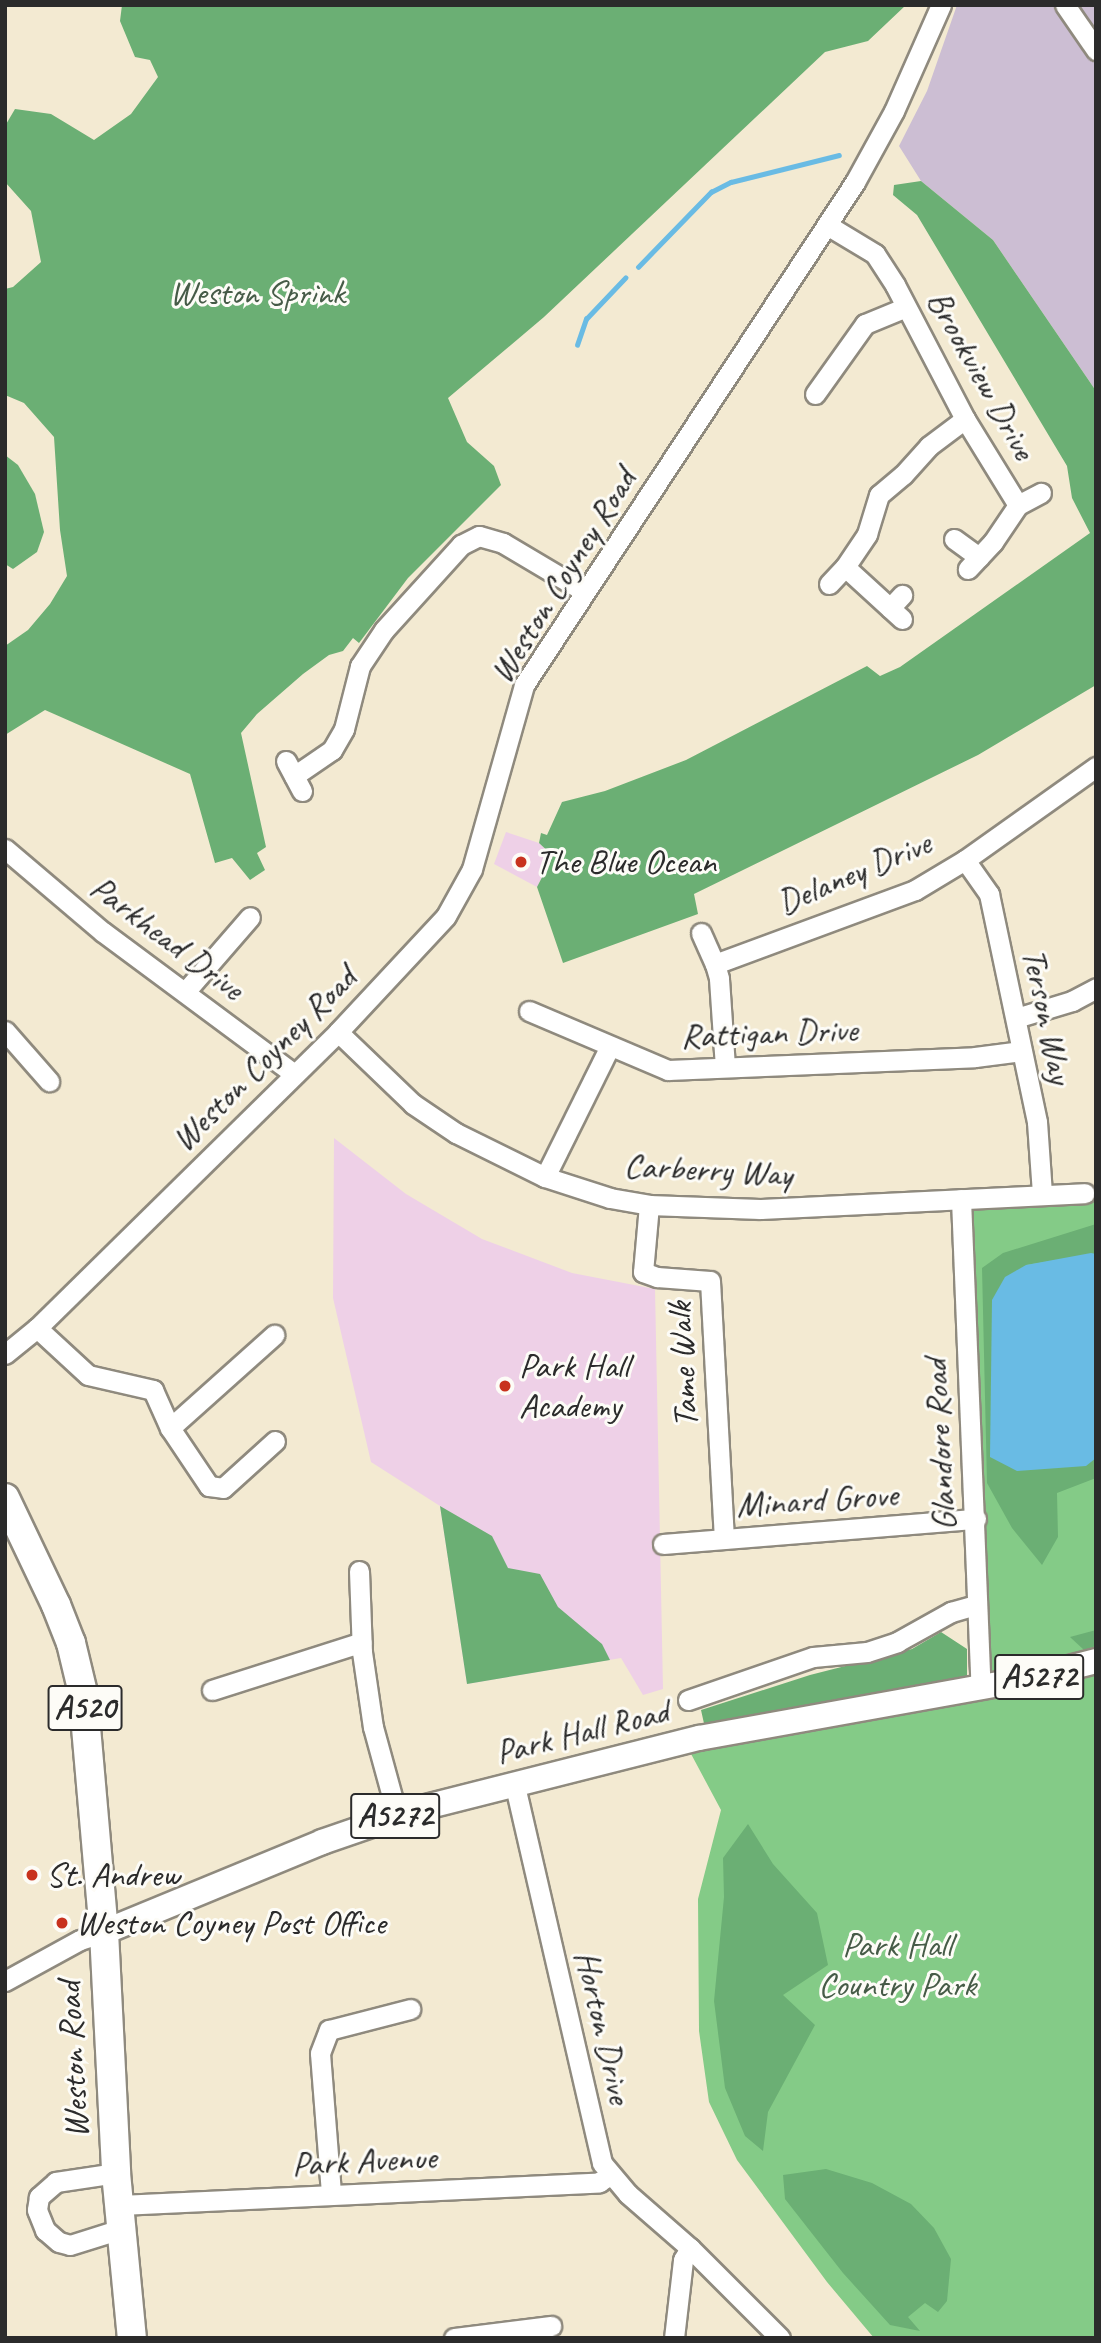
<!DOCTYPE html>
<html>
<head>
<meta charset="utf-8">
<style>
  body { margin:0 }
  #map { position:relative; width:1101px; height:2343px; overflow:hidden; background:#f3ead2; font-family:Caveat,sans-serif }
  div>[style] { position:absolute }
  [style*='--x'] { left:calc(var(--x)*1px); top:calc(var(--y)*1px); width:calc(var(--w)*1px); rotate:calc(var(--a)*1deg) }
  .built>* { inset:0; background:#eed0e7 }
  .industrial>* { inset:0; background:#ccbed3 }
  .green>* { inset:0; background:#84cb87 }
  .forest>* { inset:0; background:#6baf74 }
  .water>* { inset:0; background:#69bbe4 }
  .stream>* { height:4.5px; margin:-2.25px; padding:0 2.25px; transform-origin:2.25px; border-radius:2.25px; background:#69bbe4 }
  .roads { filter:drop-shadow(2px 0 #8f8a7e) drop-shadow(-2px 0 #8f8a7e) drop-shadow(0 2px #8f8a7e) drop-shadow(0 -2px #8f8a7e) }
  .minor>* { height:19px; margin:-9.5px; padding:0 9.5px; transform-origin:9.5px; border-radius:9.5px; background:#fff }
  .major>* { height:24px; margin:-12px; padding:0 12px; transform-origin:12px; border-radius:12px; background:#fff }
  .highway>* { height:28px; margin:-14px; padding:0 14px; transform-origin:14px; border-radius:14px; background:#fff }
  .dots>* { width:19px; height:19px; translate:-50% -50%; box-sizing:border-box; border:4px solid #fdfcf7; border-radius:50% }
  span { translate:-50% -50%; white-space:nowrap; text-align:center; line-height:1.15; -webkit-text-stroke:6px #fdfcf7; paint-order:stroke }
  .shield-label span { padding:2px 5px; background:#fdfcf7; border:2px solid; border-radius:5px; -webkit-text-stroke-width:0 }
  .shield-label { font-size:33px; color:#2b2b2b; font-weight:700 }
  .park-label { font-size:35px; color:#465b47 }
  .street-label { font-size:35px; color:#2b2b2b }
  .poi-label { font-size:35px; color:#2b2b2b }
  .left { translate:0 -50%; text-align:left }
  .frame { position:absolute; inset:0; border:7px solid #2b2b2b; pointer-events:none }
</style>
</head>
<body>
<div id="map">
  <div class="built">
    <div style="clip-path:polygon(506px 832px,539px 843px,553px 856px,537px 887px,494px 864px)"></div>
    <div style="clip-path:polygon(334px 1138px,406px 1194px,482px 1239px,572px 1273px,655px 1289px,663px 1689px,643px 1695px,621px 1658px,467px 1684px,440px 1506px,371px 1462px,333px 1298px)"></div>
  </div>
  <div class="industrial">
    <div style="clip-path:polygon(957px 5px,1096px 5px,1096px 391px,993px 240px,921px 181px,899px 146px,927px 91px)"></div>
  </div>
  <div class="green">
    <div style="clip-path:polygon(1085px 1197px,1087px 1205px,1096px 1198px,1096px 1660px,981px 1688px,961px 1199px)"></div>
    <div style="clip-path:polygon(1096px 1675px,1096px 2338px,874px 2338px,827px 2282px,737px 2160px,709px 2102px,699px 2031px,698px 1899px,721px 1810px,690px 1752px,1073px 1682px)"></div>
  </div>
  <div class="forest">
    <div style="clip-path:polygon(122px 5px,906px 5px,868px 41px,825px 52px,544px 317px,448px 398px,467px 442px,494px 466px,501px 485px,408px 578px,359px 643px,353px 638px,343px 651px,329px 655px,303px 674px,257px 714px,241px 733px,266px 847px,257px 853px,265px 870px,250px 880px,232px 858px,215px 863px,190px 774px,45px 710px,5px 735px,5px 646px,28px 630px,50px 604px,67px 576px,60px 530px,54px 437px,24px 403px,5px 395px,5px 289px,13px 287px,41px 262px,31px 211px,5px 182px,5px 126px,15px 109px,51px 114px,94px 140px,131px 114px,158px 77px,150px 60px,135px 57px,120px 21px)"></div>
    <div style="clip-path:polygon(921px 181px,993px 240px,1096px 391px,1096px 685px,978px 755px,694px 894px,698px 914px,563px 963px,537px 887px,553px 856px,539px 843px,541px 833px,547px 835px,562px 802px,605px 791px,686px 760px,867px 666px,880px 676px,900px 667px,1090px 533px,1072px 498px,1067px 466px,917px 215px,893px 195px,894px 185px)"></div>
    <div style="clip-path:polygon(5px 455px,18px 465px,35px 494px,44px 532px,37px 552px,13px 569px,5px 564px)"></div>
    <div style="clip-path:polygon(1096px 1224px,1096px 1254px,1026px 1265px,1091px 1460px,1096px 1458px,1096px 1478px,1057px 1493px,1058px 1537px,1042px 1565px,1012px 1528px,987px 1483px,982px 1268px,1003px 1253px)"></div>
    <div style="clip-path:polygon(440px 1506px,492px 1536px,508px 1568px,540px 1574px,558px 1607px,602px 1644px,610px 1660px,467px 1684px)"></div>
    <div style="clip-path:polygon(1096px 1630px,1096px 1646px,1084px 1650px,1070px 1637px)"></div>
    <div style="clip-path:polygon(941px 1632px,967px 1649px,967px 1678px,705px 1728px,701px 1710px,810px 1675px,912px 1649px)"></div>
    <div style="clip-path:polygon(748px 1824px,773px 1864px,817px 1913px,828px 1965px,783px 1995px,815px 2025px,768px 2112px,763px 2151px,745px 2136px,725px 2088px,714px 2001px,724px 1897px,723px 1858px)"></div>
    <div style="clip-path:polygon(826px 2169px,872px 2183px,911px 2204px,934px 2228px,951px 2259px,947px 2301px,938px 2312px,925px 2303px,908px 2317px,920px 2331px,890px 2325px,843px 2273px,785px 2199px,783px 2175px)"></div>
  </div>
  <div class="water">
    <div style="clip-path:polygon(1091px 1253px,1096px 1254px,1096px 1458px,1086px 1466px,1017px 1471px,990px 1457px,992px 1300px,1005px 1277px,1026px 1265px)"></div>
  </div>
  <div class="stream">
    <div style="--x:638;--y:267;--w:105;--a:-45.8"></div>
    <div style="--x:711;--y:192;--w:22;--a:-27"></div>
    <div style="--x:731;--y:182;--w:111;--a:-14"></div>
    <div style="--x:577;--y:345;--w:28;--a:-71"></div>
    <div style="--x:586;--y:319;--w:57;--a:-46.4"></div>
  </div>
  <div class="roads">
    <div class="minor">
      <div style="--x:1065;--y:5;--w:55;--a:55.4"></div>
      <div style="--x:827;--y:225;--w:56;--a:31.1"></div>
      <div style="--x:875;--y:254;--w:37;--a:57"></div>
      <div style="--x:895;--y:285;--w:151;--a:62.4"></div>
      <div style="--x:965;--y:419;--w:101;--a:58.4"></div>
      <div style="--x:1018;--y:505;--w:45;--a:124"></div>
      <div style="--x:993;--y:542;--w:37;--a:133"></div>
      <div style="--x:815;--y:394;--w:86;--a:-54.5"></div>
      <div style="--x:865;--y:324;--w:44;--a:-22.5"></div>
      <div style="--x:1018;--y:505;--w:26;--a:-28"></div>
      <div style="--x:954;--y:539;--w:31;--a:36"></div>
      <div style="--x:829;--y:584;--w:23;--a:-47"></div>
      <div style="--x:890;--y:608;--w:18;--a:-47"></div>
      <div style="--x:902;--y:619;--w:77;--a:-137.6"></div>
      <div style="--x:845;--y:567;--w:40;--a:-56"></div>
      <div style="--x:867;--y:534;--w:41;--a:-72.9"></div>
      <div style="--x:879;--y:495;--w:31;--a:-40"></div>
      <div style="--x:903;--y:475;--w:39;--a:-48"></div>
      <div style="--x:929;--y:446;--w:45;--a:-36.9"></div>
      <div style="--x:286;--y:761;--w:34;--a:62"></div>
      <div style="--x:294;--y:776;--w:46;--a:-34.4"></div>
      <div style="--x:332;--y:750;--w:24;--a:-60"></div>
      <div style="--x:344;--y:729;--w:65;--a:-75.7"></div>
      <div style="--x:360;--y:666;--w:43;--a:-56.3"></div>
      <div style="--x:384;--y:630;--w:115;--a:-47.8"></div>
      <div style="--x:461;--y:545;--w:20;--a:-27"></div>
      <div style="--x:479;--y:536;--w:25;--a:16"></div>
      <div style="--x:503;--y:543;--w:94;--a:30.7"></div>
      <div style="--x:5;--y:849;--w:128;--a:40.3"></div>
      <div style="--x:103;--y:932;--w:238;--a:36.6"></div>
      <div style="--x:965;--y:860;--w:42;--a:54.8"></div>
      <div style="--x:989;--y:894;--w:233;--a:78.1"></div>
      <div style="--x:1037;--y:1122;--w:71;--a:86"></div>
      <div style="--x:701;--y:933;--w:34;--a:66"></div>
      <div style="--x:185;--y:992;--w:99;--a:-49.1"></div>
      <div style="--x:529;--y:1011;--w:151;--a:23"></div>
      <div style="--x:668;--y:1070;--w:307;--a:-2.4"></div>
      <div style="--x:975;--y:1057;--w:47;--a:-7.3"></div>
      <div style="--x:1016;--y:1018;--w:59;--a:-16.9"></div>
      <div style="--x:1072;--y:1001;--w:27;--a:-28"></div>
      <div style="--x:5;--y:1031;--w:67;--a:48.7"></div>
      <div style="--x:338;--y:1032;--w:104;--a:43.8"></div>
      <div style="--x:413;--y:1104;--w:52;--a:34"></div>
      <div style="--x:456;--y:1133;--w:99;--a:26.3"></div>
      <div style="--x:545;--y:1177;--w:68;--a:17.9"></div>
      <div style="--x:610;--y:1198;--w:40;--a:10"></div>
      <div style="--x:649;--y:1205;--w:111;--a:2.1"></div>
      <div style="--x:760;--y:1209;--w:325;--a:-2.8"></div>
      <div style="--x:725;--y:1067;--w:89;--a:-93.9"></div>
      <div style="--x:719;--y:978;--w:15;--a:-106"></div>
      <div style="--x:715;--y:964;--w:213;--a:-20.3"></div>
      <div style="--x:915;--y:890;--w:58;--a:-31"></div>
      <div style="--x:965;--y:860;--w:161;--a:-35.4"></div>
      <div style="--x:545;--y:1177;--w:146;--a:-63.6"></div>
      <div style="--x:961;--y:1199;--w:489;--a:87.7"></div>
      <div style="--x:649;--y:1205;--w:67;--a:95.1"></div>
      <div style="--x:643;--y:1272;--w:15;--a:20"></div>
      <div style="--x:657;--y:1277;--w:53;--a:4.3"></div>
      <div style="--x:710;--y:1281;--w:258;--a:86.9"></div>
      <div style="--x:37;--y:1328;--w:69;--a:42.7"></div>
      <div style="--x:88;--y:1375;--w:67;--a:13"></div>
      <div style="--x:153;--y:1390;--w:42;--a:65.9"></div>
      <div style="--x:170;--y:1428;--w:70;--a:56.1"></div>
      <div style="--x:209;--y:1486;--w:14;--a:8"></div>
      <div style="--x:223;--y:1488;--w:70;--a:-42.1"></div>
      <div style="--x:5;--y:1354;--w:41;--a:-39.1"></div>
      <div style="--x:37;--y:1328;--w:422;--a:-44.5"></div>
      <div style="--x:338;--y:1032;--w:158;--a:-47"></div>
      <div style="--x:446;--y:916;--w:54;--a:-61"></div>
      <div style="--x:472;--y:869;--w:191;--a:-74.2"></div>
      <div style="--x:524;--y:685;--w:602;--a:-56.65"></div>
      <div style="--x:855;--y:182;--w:81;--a:-61.2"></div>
      <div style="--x:894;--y:111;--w:116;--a:-66.1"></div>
      <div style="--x:170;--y:1428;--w:140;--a:-41.8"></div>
      <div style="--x:663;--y:1544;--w:314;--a:-4.6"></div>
      <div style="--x:359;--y:1571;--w:81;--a:87.9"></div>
      <div style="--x:362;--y:1652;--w:76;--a:81.7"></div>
      <div style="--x:373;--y:1727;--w:91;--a:74.7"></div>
      <div style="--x:212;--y:1690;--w:157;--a:-17.7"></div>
      <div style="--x:688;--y:1700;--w:132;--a:-19"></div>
      <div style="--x:813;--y:1657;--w:54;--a:-5.3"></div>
      <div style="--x:867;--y:1652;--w:32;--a:-18"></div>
      <div style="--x:897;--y:1642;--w:62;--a:-29.1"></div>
      <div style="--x:951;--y:1612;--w:26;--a:-16"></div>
      <div style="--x:515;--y:1786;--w:387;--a:77"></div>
      <div style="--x:602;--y:2163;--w:40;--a:50"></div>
      <div style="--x:628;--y:2194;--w:82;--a:41.1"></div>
      <div style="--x:690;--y:2248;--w:127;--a:45"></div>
      <div style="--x:5;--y:1981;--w:85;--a:-28.7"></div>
      <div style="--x:80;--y:1940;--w:25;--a:-18"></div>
      <div style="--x:116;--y:2173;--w:61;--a:171.5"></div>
      <div style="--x:56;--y:2182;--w:23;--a:139"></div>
      <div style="--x:39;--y:2197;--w:13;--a:99"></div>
      <div style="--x:37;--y:2210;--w:22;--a:68"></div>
      <div style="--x:45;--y:2230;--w:18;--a:41"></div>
      <div style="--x:59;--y:2242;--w:11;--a:15"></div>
      <div style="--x:70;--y:2245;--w:53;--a:-17.4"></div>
      <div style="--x:331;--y:2193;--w:140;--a:-94.5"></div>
      <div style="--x:320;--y:2053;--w:25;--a:-69"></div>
      <div style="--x:329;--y:2030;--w:84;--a:-14.5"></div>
      <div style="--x:120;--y:2205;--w:480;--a:-2.7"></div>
      <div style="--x:599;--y:2182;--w:13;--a:-32"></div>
      <div style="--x:454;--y:2338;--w:98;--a:-7.1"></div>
      <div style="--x:674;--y:2338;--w:79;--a:-83.4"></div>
      <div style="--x:683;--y:2260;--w:14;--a:-60"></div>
    </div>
    <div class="major">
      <div style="--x:104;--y:1932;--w:236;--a:-22.4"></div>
      <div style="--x:322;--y:1842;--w:102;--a:-19"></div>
      <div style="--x:418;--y:1809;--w:290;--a:-14.2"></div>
      <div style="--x:699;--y:1738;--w:328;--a:-10.2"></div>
      <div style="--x:1022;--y:1680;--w:76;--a:-14.4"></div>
    </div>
    <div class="highway">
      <div style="--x:5;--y:1498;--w:119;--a:64.5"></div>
      <div style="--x:56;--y:1605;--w:41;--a:68.5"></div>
      <div style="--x:71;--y:1643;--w:51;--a:76.5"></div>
      <div style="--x:83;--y:1693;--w:240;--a:85"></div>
      <div style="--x:104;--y:1932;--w:241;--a:87.1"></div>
      <div style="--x:116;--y:2173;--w:166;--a:84.5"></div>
    </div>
  </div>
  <div class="dots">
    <div style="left:521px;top:862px;background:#c8321e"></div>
    <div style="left:505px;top:1386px;background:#c8321e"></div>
    <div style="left:32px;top:1875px;background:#c8321e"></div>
    <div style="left:62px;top:1923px;background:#c8321e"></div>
  </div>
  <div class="shield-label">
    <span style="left:1039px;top:1677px">A5272</span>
    <span style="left:85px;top:1708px">A520</span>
    <span style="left:395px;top:1816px">A5272</span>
  </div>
  <div class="park-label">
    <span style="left:257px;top:293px">Weston Sprink</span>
    <span style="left:897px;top:1965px">Park Hall<br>Country Park</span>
  </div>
  <div class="street-label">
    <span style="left:981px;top:375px;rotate:61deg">Brookview Drive</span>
    <span style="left:563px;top:576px;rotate:-58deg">Weston Coyney Road</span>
    <span style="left:854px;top:873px;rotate:-23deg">Delaney Drive</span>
    <span style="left:167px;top:938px;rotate:37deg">Parkhead Drive</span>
    <span style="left:1047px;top:1016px;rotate:78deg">Terson Way</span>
    <span style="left:769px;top:1033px;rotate:-2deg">Rattigan Drive</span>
    <span style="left:264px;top:1059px;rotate:-45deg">Weston Coyney Road</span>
    <span style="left:708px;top:1170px;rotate:3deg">Carberry Way</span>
    <span style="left:683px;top:1365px;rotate:-93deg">Tame Walk</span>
    <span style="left:940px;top:1445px;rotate:-93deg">Glandore Road</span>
    <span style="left:817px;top:1500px;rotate:-4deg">Minard Grove</span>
    <span style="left:582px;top:1732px;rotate:-14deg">Park Hall Road</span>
    <span style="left:603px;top:2027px;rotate:77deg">Horton Drive</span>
    <span style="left:73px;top:2060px;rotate:-93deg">Weston Road</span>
    <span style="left:364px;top:2161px;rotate:-3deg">Park Avenue</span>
  </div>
  <div class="poi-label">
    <span class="left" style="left:535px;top:862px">The Blue Ocean</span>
    <span class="left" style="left:519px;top:1386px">Park Hall<br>Academy</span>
    <span class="left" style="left:46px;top:1875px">St. Andrew</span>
    <span class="left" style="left:76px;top:1923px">Weston Coyney Post Office</span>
  </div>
  <div class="frame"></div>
</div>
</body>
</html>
